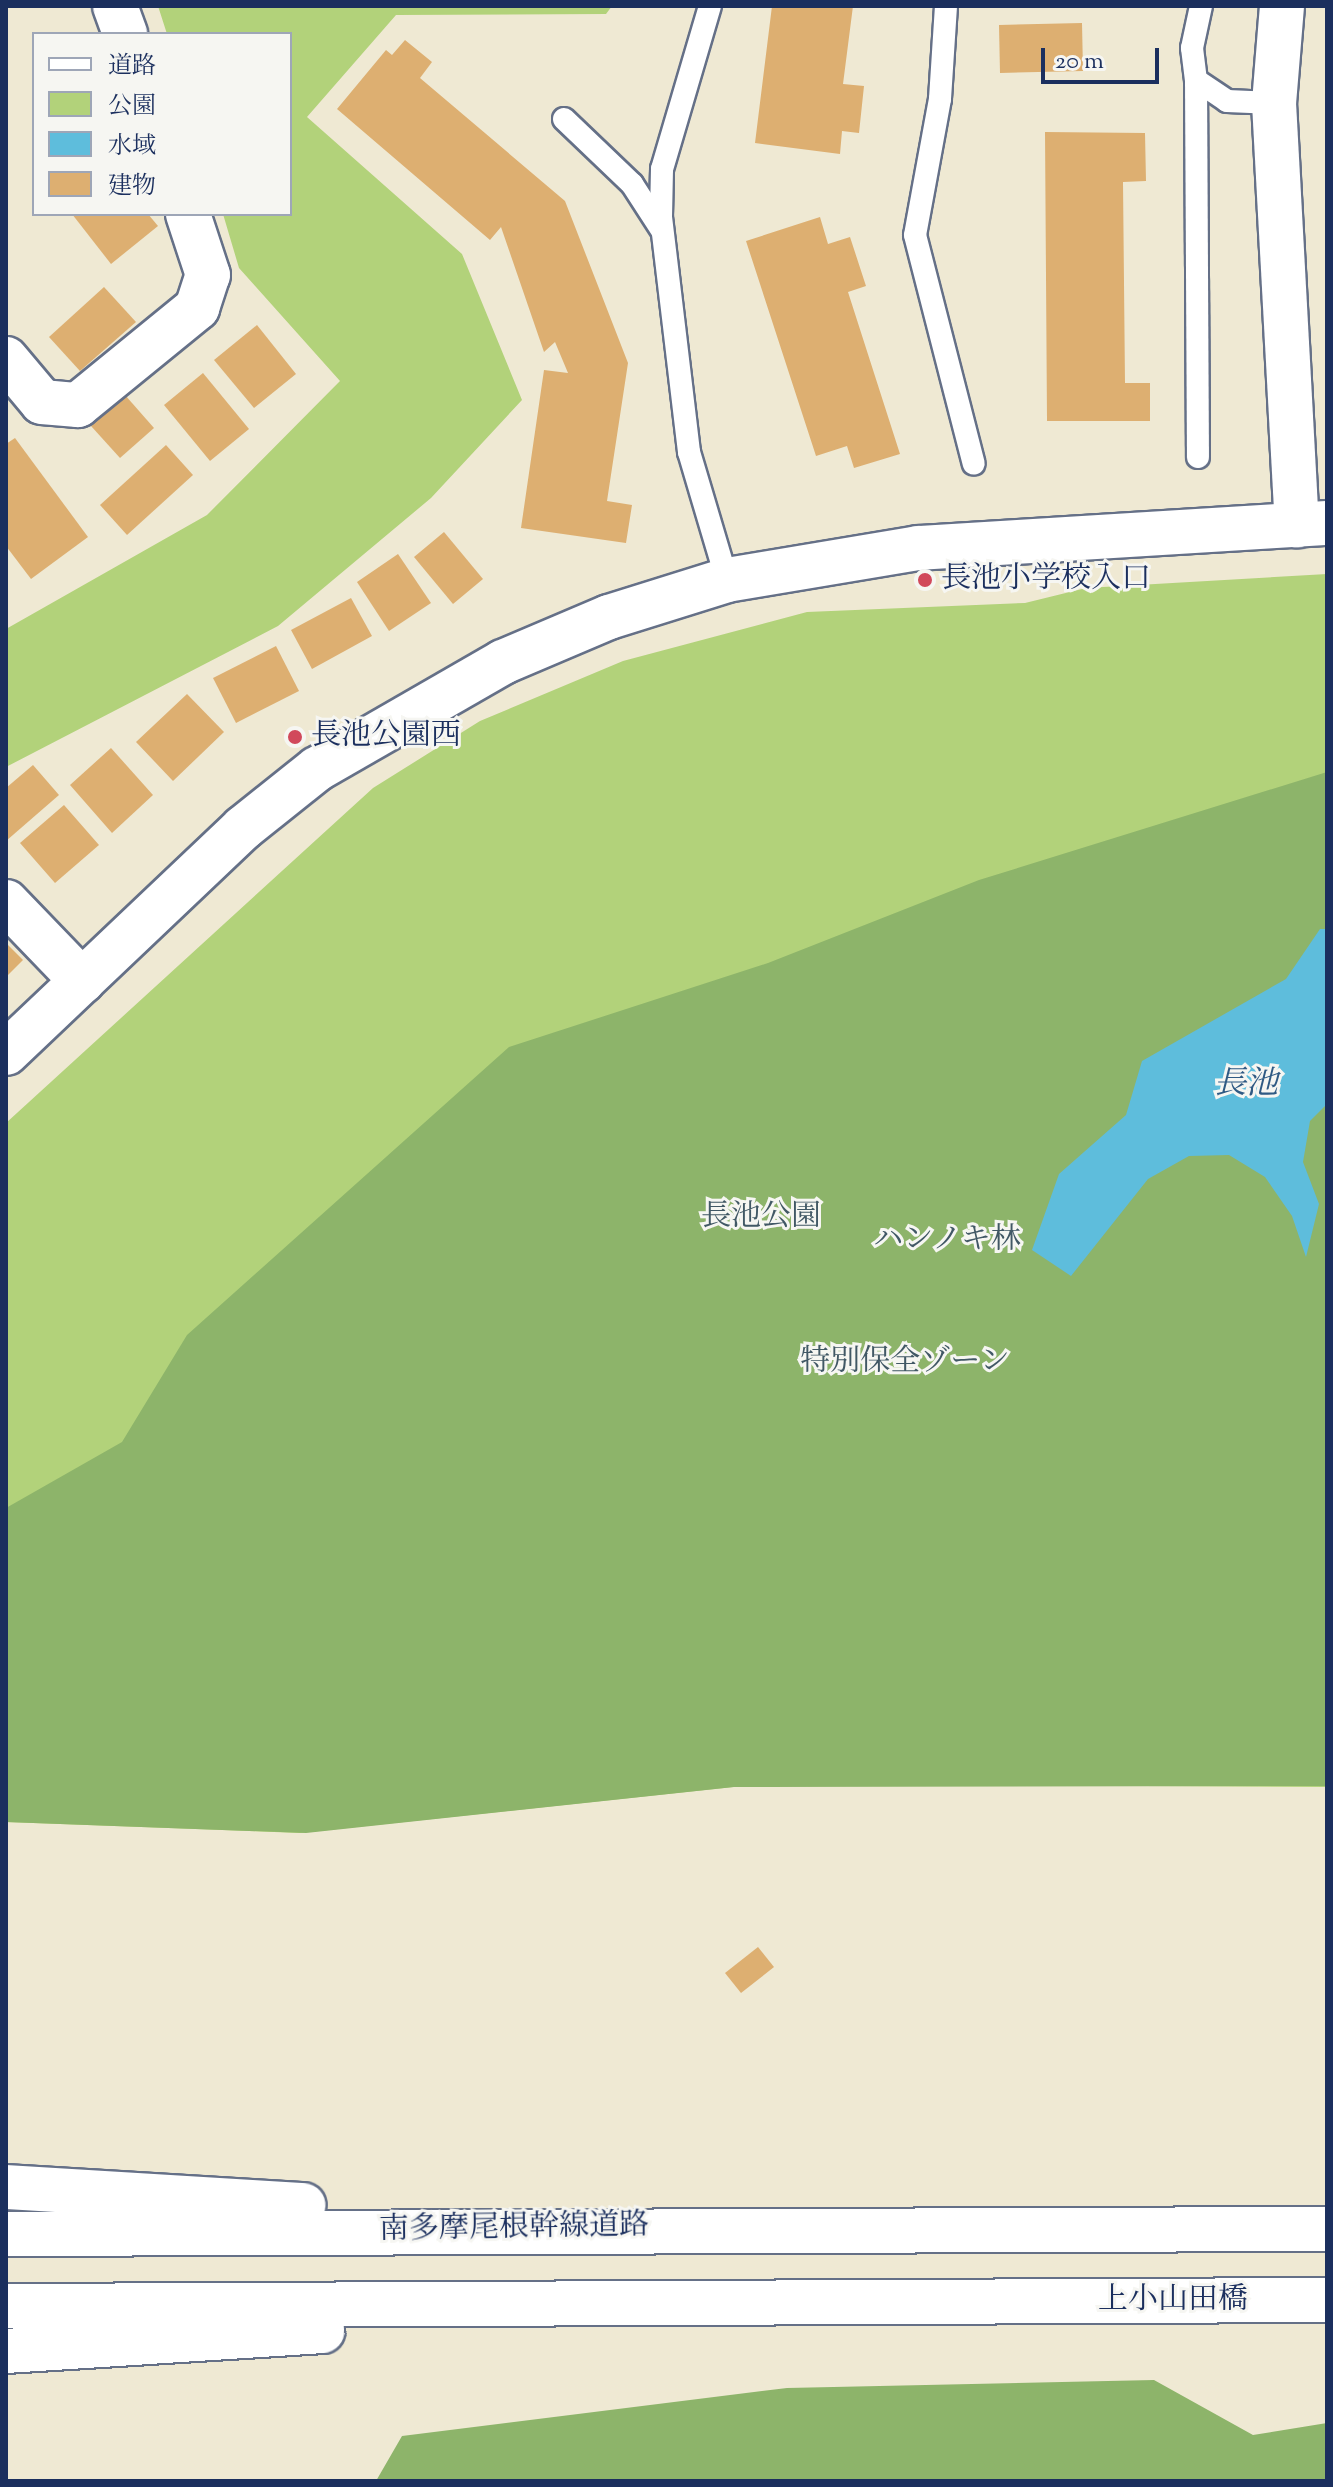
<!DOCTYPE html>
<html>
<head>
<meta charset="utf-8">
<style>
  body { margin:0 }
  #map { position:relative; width:1333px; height:2487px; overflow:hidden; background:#efe9d3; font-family:"Sorts Mill Goudy","Noto Serif JP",serif }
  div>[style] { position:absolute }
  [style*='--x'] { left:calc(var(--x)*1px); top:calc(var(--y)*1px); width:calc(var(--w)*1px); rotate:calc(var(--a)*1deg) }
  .green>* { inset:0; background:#b2d27a }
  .forest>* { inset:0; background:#8db46a }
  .water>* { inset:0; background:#5ebddc }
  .building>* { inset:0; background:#ddaf71 }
  .roads { filter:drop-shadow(2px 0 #657087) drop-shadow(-2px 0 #657087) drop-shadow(0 2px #657087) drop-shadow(0 -2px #657087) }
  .lane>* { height:22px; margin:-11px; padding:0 11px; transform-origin:11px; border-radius:11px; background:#fff }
  .street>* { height:44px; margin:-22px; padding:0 22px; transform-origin:22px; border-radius:22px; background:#fff }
  .secondary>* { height:44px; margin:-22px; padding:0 22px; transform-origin:22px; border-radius:22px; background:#fff }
  .dots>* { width:22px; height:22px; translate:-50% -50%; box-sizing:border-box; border:4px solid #f6f6f2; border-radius:50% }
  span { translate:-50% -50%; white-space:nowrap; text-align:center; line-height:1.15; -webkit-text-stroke:6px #f6f6f2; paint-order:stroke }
  .poi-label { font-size:30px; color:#1b2f5e }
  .left { translate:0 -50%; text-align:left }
  .park-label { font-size:30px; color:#415865 }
  .street-label { font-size:30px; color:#1b2f5e }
  .water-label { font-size:32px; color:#2f5a84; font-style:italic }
  .frame { position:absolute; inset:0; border:8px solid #1b2f5e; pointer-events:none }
  .legend { position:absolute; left:32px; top:32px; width:260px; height:184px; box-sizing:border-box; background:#f6f6f2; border:2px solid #9ea6b7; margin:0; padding:10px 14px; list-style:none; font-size:24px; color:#1b2f5e }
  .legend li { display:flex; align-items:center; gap:16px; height:40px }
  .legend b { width:40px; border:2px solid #9ea6b7 }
  .scale { position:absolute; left:1041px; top:48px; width:118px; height:36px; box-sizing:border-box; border:4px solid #1b2f5e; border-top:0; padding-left:10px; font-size:24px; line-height:28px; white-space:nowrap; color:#1b2f5e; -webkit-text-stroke:6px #f6f6f2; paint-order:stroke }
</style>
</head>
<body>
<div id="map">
  <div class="green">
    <div style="clip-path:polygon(158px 6px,612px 6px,606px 14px,396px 15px,307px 117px,462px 254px,522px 400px,431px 498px,278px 626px,6px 767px,6px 629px,207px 515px,340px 381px,239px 268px,223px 214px,290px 214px,290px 34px,167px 34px)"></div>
    <div style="clip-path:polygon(1327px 574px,1327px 1787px,761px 1784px,300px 1833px,6px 1822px,6px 1123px,373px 788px,480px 721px,623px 661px,807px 612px,1025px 603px,1086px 588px)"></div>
  </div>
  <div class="forest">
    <div style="clip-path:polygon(1327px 772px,1327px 1786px,734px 1787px,306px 1833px,6px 1822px,6px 1508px,122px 1442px,187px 1335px,509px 1047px,768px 963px,979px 880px)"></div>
    <div style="clip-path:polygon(1154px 2380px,1253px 2435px,1327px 2423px,1327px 2481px,376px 2481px,402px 2436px,787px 2388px)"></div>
  </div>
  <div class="water">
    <div style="clip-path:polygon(1320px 929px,1327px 929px,1327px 1104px,1310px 1121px,1303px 1162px,1319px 1204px,1306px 1257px,1292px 1216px,1265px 1177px,1229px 1155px,1189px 1156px,1148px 1179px,1071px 1276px,1032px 1250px,1059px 1174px,1126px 1115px,1142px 1061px,1286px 979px)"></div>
  </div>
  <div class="building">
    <div style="clip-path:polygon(772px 6px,853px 6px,843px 84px,864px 86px,859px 133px,842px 131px,840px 154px,755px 143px)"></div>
    <div style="clip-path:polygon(1082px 23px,1083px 71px,1000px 73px,999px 25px)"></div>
    <div style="clip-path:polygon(405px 40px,432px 62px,420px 78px,565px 201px,628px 363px,607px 501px,632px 505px,626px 543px,521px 528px,544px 370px,568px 373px,555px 342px,544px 352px,501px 227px,490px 240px,337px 109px,386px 50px,392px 55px)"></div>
    <div style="clip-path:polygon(1045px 132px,1145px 133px,1146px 181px,1123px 182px,1125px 383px,1150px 383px,1150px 421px,1047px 421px)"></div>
    <div style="clip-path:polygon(72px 214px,148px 214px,158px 226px,111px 264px)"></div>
    <div style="clip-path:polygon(820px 217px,828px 244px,850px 237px,866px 286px,848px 292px,900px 454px,854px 468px,847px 446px,816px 456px,746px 241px)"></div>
    <div style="clip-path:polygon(104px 287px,136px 322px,80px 371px,49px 337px)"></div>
    <div style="clip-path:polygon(257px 325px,296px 374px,254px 408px,214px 360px)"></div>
    <div style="clip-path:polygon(203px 373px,249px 429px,210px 461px,164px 405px)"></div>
    <div style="clip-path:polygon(125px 395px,154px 428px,120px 458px,91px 426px)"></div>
    <div style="clip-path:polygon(15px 438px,88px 537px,31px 579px,6px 546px,6px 444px)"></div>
    <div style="clip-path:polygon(166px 445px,193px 475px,127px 535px,100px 505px)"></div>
    <div style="clip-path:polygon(444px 532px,483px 579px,453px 604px,414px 557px)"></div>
    <div style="clip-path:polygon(398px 554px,431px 603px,389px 631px,357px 582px)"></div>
    <div style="clip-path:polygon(351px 598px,372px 636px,312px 669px,291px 630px)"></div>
    <div style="clip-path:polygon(276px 646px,299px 691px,236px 723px,213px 678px)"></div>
    <div style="clip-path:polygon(187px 694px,224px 732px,173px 781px,136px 742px)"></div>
    <div style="clip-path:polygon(111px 748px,153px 795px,112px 833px,70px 785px)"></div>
    <div style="clip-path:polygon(33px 765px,59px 795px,6px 841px,6px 788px)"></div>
    <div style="clip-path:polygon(64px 805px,99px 845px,55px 883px,20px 843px)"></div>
    <div style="clip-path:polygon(6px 943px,23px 960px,6px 977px)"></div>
    <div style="clip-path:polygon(758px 1947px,774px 1967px,741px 1993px,725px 1973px)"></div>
  </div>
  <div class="roads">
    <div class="lane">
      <div style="--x:710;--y:6;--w:170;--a:106.4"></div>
      <div style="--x:662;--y:169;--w:48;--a:91.2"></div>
      <div style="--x:661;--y:217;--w:237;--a:83.2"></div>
      <div style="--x:689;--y:452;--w:134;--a:73.5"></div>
      <div style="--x:946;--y:6;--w:93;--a:93.7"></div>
      <div style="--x:940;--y:99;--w:138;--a:100.4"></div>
      <div style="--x:915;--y:235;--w:236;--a:75.6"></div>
      <div style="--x:1201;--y:6;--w:43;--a:102.1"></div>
      <div style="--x:1192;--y:48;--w:32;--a:83"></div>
      <div style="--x:1196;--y:80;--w:37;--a:34"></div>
      <div style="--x:1227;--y:101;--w:47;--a:2.4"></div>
      <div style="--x:1196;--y:80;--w:377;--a:89.7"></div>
      <div style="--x:564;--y:119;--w:94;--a:43.7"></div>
      <div style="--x:632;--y:184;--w:54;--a:57.2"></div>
    </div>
    <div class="street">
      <div style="--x:115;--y:6;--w:30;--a:70"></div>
      <div style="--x:6;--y:359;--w:56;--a:50.1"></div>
      <div style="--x:42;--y:402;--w:36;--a:5"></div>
      <div style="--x:78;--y:405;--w:154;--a:-39.2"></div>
      <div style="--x:197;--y:308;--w:35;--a:-72"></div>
      <div style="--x:208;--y:275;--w:64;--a:-108.2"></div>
      <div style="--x:6;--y:902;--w:110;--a:46.1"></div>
    </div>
    <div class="secondary">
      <div style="--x:1282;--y:6;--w:97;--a:94.7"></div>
      <div style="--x:1274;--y:103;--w:423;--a:86.9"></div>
      <div style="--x:6;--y:1053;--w:327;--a:-43.5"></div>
      <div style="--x:243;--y:828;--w:95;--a:-38.6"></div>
      <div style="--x:317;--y:769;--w:215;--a:-29.9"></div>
      <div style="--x:503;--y:662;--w:115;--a:-23"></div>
      <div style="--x:609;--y:617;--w:124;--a:-17.4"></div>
      <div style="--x:727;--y:580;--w:194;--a:-9.5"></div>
      <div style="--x:918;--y:548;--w:410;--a:-3.5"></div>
      <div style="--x:6;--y:2187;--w:298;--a:3.5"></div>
      <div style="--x:6;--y:2234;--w:1321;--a:-0.22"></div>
      <div style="--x:6;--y:2306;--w:1321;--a:-0.26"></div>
      <div style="--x:6;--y:2351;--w:317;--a:-3.6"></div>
    </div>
  </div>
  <div class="dots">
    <div style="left:925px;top:580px;background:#d1495b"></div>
    <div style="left:295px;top:737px;background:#d1495b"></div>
  </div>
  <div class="poi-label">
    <span class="left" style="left:941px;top:580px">長池小学校入口</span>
    <span class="left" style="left:311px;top:737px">長池公園西</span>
  </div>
  <div class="park-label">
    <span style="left:761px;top:1218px">長池公園</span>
    <span style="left:947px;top:1241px">ハンノキ林</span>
    <span style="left:905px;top:1363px">特別保全ゾーン</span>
  </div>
  <div class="street-label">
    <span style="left:514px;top:2229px;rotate:-1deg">南多摩尾根幹線道路</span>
    <span style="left:1173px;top:2301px">上小山田橋</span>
  </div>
  <div class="water-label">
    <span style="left:1246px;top:1085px">長池</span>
  </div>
  <div class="frame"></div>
  <ul class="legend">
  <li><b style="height:10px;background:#fff"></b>道路</li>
  <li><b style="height:22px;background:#b2d27a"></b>公園</li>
  <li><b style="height:22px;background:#5ebddc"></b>水域</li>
  <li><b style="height:22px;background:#ddaf71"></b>建物</li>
  </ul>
  <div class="scale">20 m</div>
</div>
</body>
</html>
